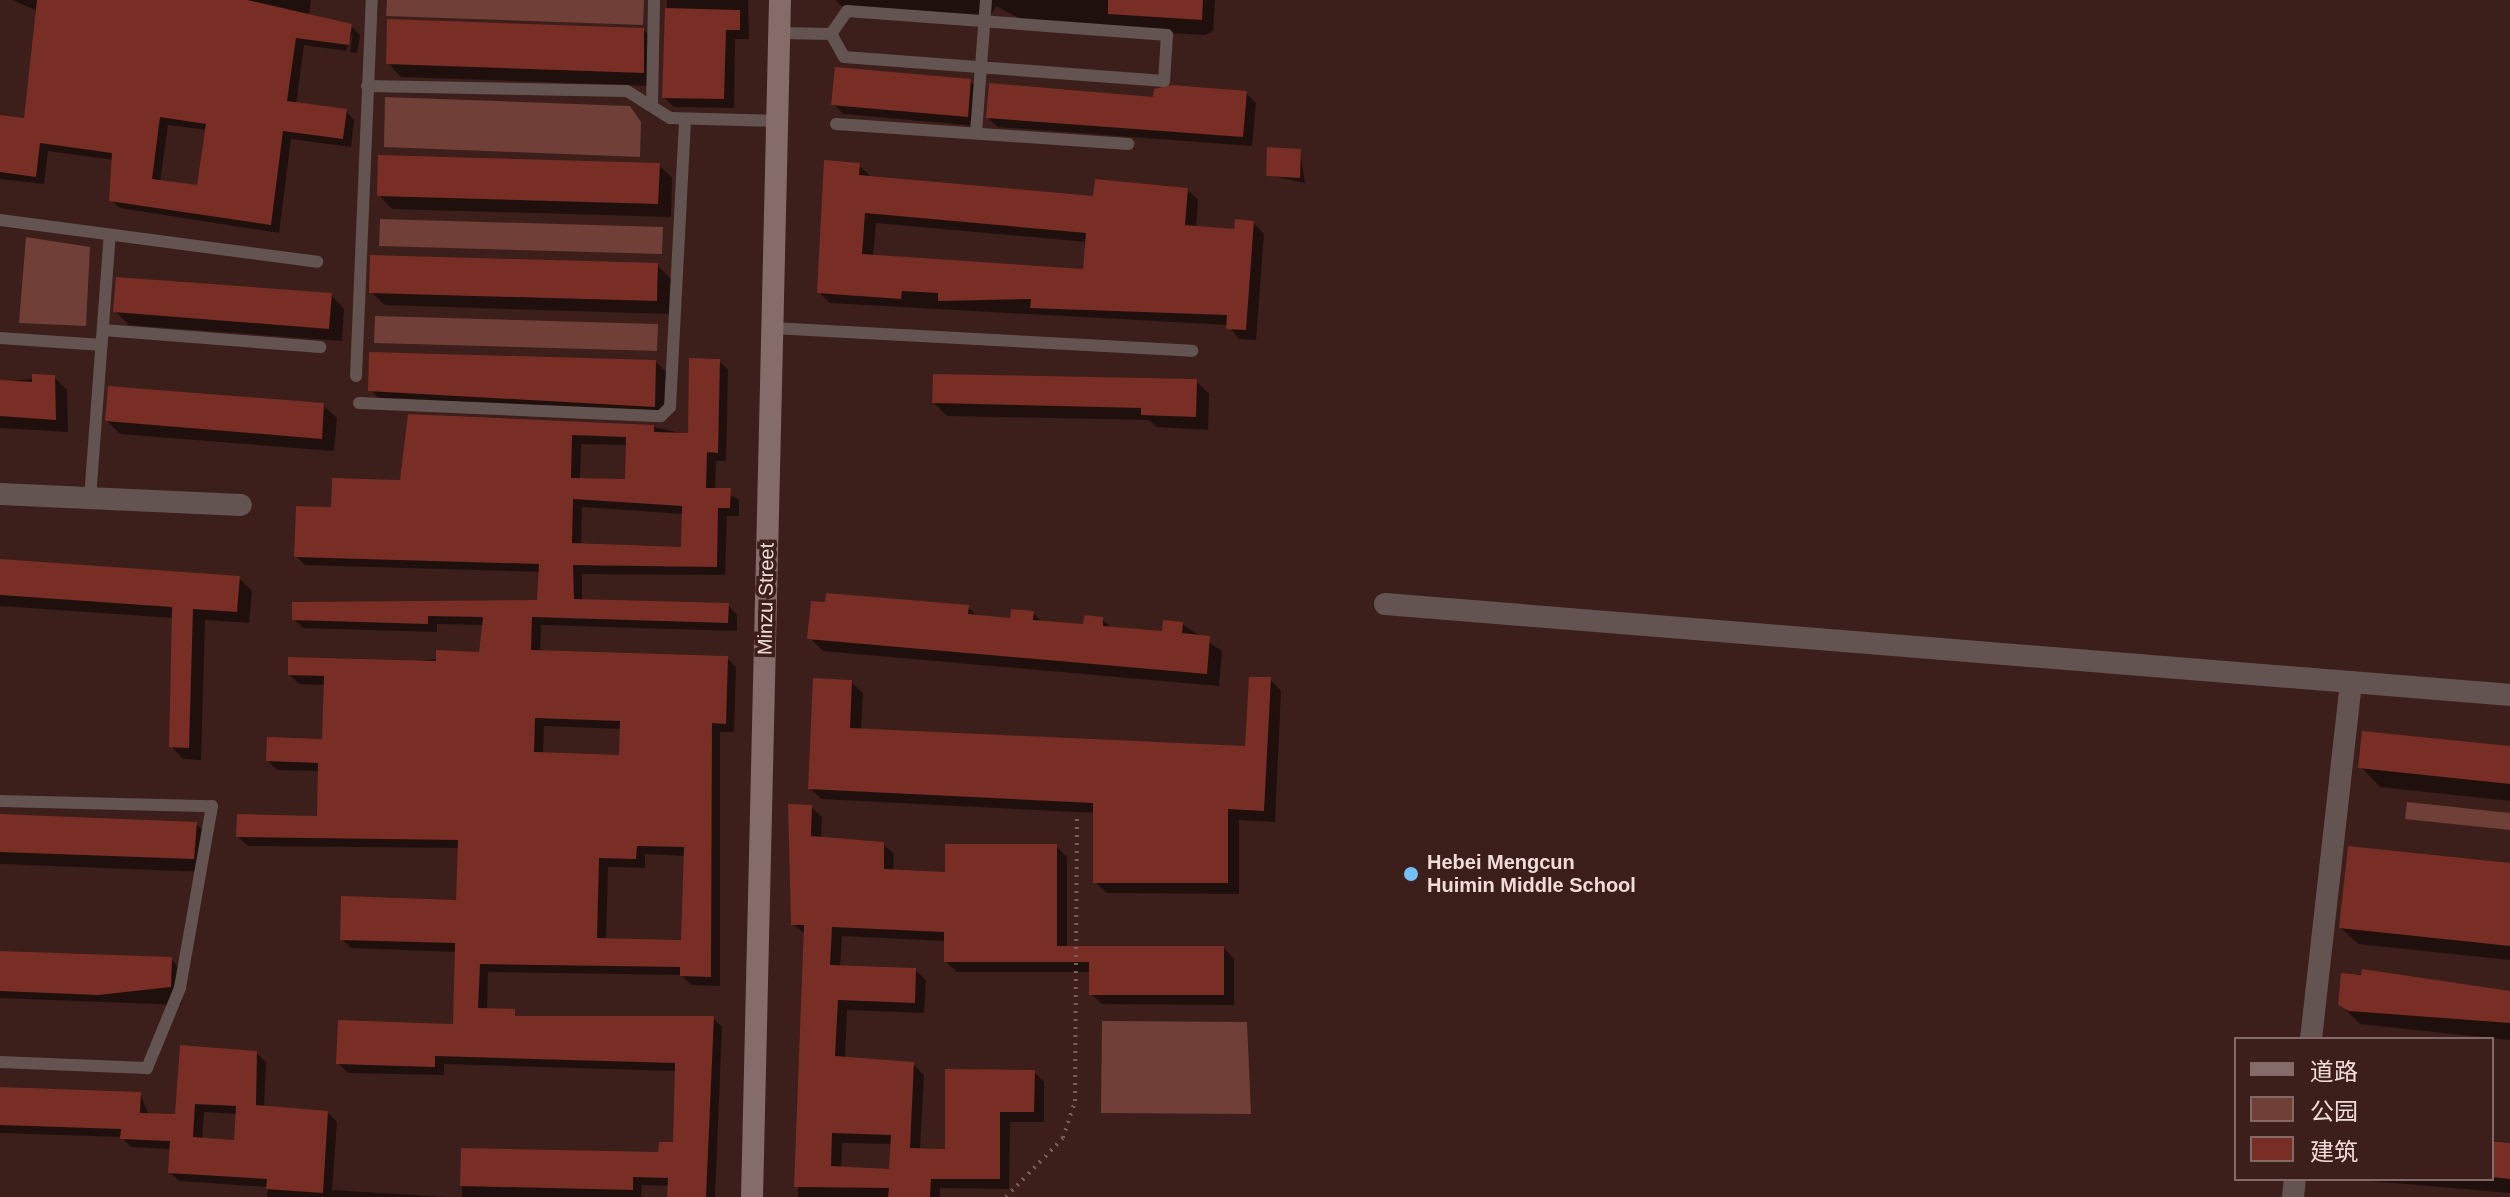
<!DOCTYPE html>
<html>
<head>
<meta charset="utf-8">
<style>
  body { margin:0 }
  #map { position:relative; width:2510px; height:1197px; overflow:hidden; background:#3c1e1a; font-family:Arial,"Noto Sans SC",sans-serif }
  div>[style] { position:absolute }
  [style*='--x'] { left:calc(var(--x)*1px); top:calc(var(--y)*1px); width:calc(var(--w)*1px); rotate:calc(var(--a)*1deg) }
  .green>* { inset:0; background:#703f38 }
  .shadow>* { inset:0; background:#0007 }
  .building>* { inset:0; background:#782d25 }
  .path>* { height:4px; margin-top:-2px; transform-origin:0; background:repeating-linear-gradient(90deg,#785d59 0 2px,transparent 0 8px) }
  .service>* { height:12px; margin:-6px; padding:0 6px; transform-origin:6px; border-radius:6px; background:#635451 }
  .minor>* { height:22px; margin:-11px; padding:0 11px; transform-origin:11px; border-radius:11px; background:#635451 }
  .secondary>* { height:22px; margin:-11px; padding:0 11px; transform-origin:11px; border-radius:11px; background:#856c68 }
  .dots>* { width:22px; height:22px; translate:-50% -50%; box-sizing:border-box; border:4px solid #3c1e1a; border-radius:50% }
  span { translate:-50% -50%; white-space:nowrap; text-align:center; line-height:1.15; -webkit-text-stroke:7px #3c1e1a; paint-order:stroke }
  .street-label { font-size:20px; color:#f1dcd8 }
  .poi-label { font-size:20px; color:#f1dcd8; font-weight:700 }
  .left { translate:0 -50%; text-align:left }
  .legend { position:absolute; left:2234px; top:1037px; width:260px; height:144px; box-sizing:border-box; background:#3c1e1a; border:2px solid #846a66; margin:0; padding:10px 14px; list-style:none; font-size:24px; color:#f1dcd8 }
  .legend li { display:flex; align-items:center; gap:16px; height:40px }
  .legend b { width:40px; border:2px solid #846a66 }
</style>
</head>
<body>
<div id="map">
  <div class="green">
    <div style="clip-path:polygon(387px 0,644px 0,643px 25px,386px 16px)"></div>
    <div style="clip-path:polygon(385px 97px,630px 106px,641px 122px,640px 157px,384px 147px)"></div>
    <div style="clip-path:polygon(380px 219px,663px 227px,662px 254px,379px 246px)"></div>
    <div style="clip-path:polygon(26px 237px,90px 247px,86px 326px,19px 323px)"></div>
    <div style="clip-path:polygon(375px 316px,658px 324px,657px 351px,374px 343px)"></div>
    <div style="clip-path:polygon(2407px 802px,2510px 813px,2510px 830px,2405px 819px)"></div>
    <div style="clip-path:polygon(1102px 1021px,1247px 1022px,1251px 1114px,1101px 1113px)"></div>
  </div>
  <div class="shadow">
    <div style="clip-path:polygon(evenodd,12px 0,311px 0,308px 20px,351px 26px,360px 35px,357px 53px,350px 52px,353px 31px,346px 51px,304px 45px,296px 104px,346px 111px,354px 120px,351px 147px,291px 139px,279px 233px,120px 208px,111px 200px,114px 160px,48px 151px,44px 184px,0 179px,0 117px,26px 120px,38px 11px,12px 0,168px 125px,207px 130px,199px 188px,160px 182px,168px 125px)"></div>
    <div style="clip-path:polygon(667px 0,748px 0,749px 39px,735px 39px,734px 108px,674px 107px,664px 97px)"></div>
    <div style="clip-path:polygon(835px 0,1215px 0,1213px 31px,1205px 35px,1032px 25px,996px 6px,989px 18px,849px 12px)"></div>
    <div style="clip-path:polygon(644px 30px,657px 44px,656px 86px,401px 77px,388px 63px)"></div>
    <div style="clip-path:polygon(970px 81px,980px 91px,977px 126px,843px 114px,834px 104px)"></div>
    <div style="clip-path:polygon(1246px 93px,1256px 103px,1252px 146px,998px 127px,988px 118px)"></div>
    <div style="clip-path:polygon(1300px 151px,1305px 183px,1268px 175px)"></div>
    <div style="clip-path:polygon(659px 165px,672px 178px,671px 217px,392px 209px,379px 195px)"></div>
    <div style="clip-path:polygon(evenodd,859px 165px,870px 176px,1095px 198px,1187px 189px,1198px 200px,1196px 228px,1236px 231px,1254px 223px,1264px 234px,1256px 340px,1239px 339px,1228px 325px,830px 303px,820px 293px,859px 165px,876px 223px,1088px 242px,1085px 271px,873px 257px,876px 223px)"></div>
    <div style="clip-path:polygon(657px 265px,671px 279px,670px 314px,385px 305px,371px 292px)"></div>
    <div style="clip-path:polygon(331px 295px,344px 309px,342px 341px,129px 325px,115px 311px)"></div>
    <div style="clip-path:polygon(evenodd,719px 361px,728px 370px,726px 461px,716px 461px,715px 490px,739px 499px,739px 516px,727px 516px,725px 575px,582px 574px,582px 601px,728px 605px,737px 615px,737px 631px,541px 625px,540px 653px,727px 658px,736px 667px,734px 732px,720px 732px,720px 986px,691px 985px,682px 975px,488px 972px,487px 1010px,522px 1018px,713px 1018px,722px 1027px,715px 1197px,669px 1197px,670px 1186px,642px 1185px,641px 1197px,462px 1197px,463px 1150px,660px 1154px,675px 1144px,677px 1071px,444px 1064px,444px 1075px,348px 1073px,338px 1063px,455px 1026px,457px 952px,351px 948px,342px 939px,458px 902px,460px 848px,248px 846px,238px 837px,318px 818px,320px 771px,277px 770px,268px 761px,324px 741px,326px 685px,299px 684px,290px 675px,481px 654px,484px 625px,437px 624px,437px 632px,303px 628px,294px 619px,539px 602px,540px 572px,305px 565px,296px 556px,333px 509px,402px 482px,410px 416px,654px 427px,689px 435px,719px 361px,581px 444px,628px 445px,627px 481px,580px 480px,581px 444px,719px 361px,582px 507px,684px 514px,683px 549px,581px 546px,582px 507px,719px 361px,544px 726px,622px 729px,621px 757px,543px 754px,544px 726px,719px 361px,645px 854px,686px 856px,683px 942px,606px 940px,608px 867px,645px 868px,645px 854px)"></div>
    <div style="clip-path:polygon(656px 362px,669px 375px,668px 419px,384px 404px,371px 390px)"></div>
    <div style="clip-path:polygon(54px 377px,67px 390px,68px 432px,0 428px,0 382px)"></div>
    <div style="clip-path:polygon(1196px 381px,1209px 394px,1208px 430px,1157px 427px,1149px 420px,947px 416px,934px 403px)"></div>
    <div style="clip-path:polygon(323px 405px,337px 418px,334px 451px,120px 434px,107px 421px)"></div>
    <div style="clip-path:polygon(0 561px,239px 578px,252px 591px,249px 623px,205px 620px,201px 760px,183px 759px,171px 746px,174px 618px,0 606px)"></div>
    <div style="clip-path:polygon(968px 607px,978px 617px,1012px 620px,1033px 613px,1043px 623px,1085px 627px,1102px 619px,1112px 629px,1163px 633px,1182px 624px,1222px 651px,1219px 686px,823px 651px,810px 638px)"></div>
    <div style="clip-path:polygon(1270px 679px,1281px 691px,1275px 822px,1239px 820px,1239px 894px,1107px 893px,1095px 882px,1095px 813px,821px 799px,810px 788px,851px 682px,863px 693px,861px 730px,1247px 748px)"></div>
    <div style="clip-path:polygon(2510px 749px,2510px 801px,2380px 787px,2361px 767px)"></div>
    <div style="clip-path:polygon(evenodd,811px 807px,822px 817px,821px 839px,883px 844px,894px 854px,893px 872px,947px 874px,1056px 846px,1067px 857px,1067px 948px,1224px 948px,1234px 959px,1234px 1005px,1102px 1004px,1091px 994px,1091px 972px,957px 972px,946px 962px,946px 941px,842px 936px,840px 967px,915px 970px,926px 980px,924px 1013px,847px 1010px,845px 1059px,913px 1064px,924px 1075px,920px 1150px,947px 1151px,1034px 1072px,1044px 1082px,1044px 1122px,1010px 1122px,1009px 1189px,940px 1188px,940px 1197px,798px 1197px,806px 935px,793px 924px,811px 807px,842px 1143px,893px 1144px,891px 1171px,841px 1169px,842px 1143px)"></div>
    <div style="clip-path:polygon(0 816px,196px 824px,210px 837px,206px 872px,0 864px)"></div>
    <div style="clip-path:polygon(2510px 867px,2510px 960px,2358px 944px,2341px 928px)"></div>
    <div style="clip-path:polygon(0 953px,171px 959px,184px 973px,181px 1005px,0 998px)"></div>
    <div style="clip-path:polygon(2378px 973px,2510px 993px,2510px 1040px,2360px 1024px,2340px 1004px,2343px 975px)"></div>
    <div style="clip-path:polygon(evenodd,256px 1053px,266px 1062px,264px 1108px,328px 1113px,337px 1122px,332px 1190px,445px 1197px,267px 1197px,268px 1187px,179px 1181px,170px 1172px,171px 1149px,131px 1147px,121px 1137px,0 1133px,0 1089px,140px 1094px,149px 1115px,177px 1116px,256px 1053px,204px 1112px,238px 1114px,236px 1142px,202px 1140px,204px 1112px)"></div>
    <div style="clip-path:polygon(2492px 1140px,2510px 1143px,2510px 1193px,2348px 1179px,2492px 1179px)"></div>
  </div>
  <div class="building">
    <div style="clip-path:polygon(evenodd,37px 0,247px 0,352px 24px,349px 45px,296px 38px,287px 101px,347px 109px,343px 139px,283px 131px,271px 225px,109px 201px,112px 153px,40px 143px,36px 177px,0 172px,0 115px,24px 118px,37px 0,160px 117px,206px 124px,197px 185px,152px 179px,160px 117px)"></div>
    <div style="clip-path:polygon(1108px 0,1203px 0,1202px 20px,1108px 14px)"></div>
    <div style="clip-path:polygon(665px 8px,740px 10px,740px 30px,726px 30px,724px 99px,662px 98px)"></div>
    <div style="clip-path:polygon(387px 19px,644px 28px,644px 73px,386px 64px)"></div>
    <div style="clip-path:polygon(835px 67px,971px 79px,968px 117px,831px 105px)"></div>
    <div style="clip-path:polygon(989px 83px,1153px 97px,1154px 89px,1172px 85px,1247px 91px,1243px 137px,986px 118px)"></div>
    <div style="clip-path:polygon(1267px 147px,1301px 149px,1300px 178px,1266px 176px)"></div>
    <div style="clip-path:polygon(378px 155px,660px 163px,658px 204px,377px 196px)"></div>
    <div style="clip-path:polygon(evenodd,824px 160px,860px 163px,859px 175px,1093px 196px,1095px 179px,1188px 188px,1185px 225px,1234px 229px,1235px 219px,1254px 221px,1246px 330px,1226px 329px,1227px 315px,1030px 308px,1031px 299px,938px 301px,938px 293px,902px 291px,901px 299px,817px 293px,824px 160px,865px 213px,1086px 233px,1083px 269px,862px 254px,865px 213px)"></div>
    <div style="clip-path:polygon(370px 255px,658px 263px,657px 301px,369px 293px)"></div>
    <div style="clip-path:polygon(116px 277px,332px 293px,329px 329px,113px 312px)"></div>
    <div style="clip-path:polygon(369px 352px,656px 360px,655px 407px,368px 391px)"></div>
    <div style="clip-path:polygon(evenodd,689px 358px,720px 359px,718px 453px,707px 452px,706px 488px,731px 488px,730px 508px,718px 508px,717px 567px,573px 565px,574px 599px,729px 603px,728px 623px,532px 617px,531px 650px,728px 656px,726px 724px,712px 723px,711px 977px,680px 976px,680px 967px,480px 964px,478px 1008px,515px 1009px,515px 1016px,714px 1016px,706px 1197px,667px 1197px,668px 1178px,633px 1177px,633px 1190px,460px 1186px,461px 1148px,658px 1152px,659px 1142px,673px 1142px,675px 1063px,435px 1056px,435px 1067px,336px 1064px,338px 1020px,453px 1024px,455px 943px,340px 940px,341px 896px,456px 900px,458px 840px,236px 837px,237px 814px,317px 816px,318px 763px,266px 761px,267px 737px,322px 739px,324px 676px,288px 675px,288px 657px,436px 661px,436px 650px,479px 652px,483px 617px,428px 616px,428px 624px,292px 620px,292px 602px,537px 600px,539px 564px,294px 557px,296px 506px,331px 507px,332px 478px,400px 480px,408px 414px,654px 425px,654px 432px,688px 433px,689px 358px,572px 435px,626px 437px,625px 479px,571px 478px,572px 435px,689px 358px,573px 499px,682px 506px,681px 547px,572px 543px,573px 499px,689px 358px,535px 718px,620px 721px,619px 755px,534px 752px,535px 718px,689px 358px,637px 846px,684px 847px,681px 940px,597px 938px,599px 858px,636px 859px,637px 846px)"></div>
    <div style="clip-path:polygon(32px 374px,55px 375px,56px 420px,0 416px,0 380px,32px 382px)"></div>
    <div style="clip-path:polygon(933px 374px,1197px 379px,1196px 417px,1141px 415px,1141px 408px,932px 403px)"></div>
    <div style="clip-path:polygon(108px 386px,324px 403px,322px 439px,105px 421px)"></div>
    <div style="clip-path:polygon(0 559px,240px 576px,237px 612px,193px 609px,189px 748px,169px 747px,172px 607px,0 595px)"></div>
    <div style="clip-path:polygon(826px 593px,969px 605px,968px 614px,1010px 618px,1011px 609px,1034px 611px,1033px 620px,1083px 624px,1084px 615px,1103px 617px,1103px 626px,1162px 631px,1163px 620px,1183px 622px,1182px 633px,1210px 636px,1207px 674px,807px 639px,811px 601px,825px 602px)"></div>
    <div style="clip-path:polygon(1249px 677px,1271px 677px,1264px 811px,1228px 809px,1228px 883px,1093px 883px,1093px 803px,808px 789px,813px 678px,852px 680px,850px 728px,1245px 746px)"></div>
    <div style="clip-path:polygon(2362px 731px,2510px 746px,2510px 784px,2358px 768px)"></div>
    <div style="clip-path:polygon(evenodd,788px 804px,812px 805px,811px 836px,884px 842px,884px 869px,945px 872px,945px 844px,1057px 844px,1057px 946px,1224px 946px,1224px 995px,1089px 995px,1089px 962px,944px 962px,944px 932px,832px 927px,830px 965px,916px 968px,915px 1003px,838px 1000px,835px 1056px,914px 1062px,910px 1148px,945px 1149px,945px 1069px,1035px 1070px,1034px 1112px,1000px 1112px,1000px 1179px,931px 1179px,930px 1197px,888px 1197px,889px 1188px,794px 1187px,804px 925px,791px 925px,788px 804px,832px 1133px,891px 1135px,889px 1169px,831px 1166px,832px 1133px)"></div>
    <div style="clip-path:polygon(0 814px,197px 822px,194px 859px,0 852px)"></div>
    <div style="clip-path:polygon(2348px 846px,2510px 863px,2510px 946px,2339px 928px)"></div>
    <div style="clip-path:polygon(0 951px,172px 957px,171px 987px,98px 995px,0 991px)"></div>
    <div style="clip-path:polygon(2362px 969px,2510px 991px,2510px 1023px,2349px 1011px,2338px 1005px,2341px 973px,2361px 975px)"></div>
    <div style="clip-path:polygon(evenodd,180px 1045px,257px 1051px,256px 1105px,328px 1111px,323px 1193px,266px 1189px,267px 1179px,168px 1173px,170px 1141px,120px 1139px,121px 1129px,0 1125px,0 1087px,141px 1092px,140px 1113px,175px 1114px,180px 1045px,195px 1104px,236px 1106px,234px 1140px,193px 1137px,195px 1104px)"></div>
    <div style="clip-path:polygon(2492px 1141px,2510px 1143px,2510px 1179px,2492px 1177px)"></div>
  </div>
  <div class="path">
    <div style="--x:1006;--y:1197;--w:82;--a:-46"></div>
    <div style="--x:1063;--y:1138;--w:39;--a:-72"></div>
    <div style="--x:1075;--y:1101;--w:285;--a:-89.6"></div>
  </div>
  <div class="service">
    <div style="--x:847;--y:11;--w:321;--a:4.3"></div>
    <div style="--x:1167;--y:35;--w:46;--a:93.7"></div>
    <div style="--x:1164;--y:81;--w:321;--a:-175.7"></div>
    <div style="--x:844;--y:57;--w:26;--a:-119"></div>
    <div style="--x:831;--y:34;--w:28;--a:-55"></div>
    <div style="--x:779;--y:33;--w:52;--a:1.1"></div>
    <div style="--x:367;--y:86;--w:260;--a:1.1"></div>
    <div style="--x:627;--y:91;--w:51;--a:32.1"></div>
    <div style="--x:670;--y:118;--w:107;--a:1.6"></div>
    <div style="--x:652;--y:106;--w:106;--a:-88.9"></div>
    <div style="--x:836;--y:124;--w:293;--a:3.9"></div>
    <div style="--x:976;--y:133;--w:133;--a:-85.7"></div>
    <div style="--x:0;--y:220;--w:320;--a:7.5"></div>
    <div style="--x:772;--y:328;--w:421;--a:3.1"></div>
    <div style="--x:103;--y:330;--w:218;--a:4.5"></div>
    <div style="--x:0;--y:338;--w:102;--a:3.9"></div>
    <div style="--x:356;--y:376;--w:376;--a:-87.6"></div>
    <div style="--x:359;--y:403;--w:302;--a:2.5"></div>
    <div style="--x:661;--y:416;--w:13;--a:-45"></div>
    <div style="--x:670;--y:407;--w:287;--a:-87"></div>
    <div style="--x:90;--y:498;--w:264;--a:-85.7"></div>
    <div style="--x:0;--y:801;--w:212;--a:1.4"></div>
    <div style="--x:212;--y:806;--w:185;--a:100"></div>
    <div style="--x:180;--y:988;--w:87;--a:112.4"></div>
    <div style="--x:147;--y:1068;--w:147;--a:-177.7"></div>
  </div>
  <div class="minor">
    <div style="--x:0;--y:494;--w:241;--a:2.6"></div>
    <div style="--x:1385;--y:604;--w:1129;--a:4.62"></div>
    <div style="--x:2311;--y:1039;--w:359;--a:-83.6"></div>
    <div style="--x:2293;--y:1197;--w:18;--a:-84"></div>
  </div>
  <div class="secondary">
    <div style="--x:752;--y:1197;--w:1197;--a:-88.66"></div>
  </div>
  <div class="dots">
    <div style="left:1411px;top:874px;background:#72c1f5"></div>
  </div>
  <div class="street-label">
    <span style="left:766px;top:599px;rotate:-89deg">Minzu Street</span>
  </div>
  <div class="poi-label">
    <span class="left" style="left:1427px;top:874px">Hebei Mengcun<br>Huimin Middle School</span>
  </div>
  <ul class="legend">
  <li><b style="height:10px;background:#856c68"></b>道路</li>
  <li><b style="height:22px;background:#703f38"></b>公园</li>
  <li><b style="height:22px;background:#782d25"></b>建筑</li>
  </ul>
</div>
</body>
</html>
